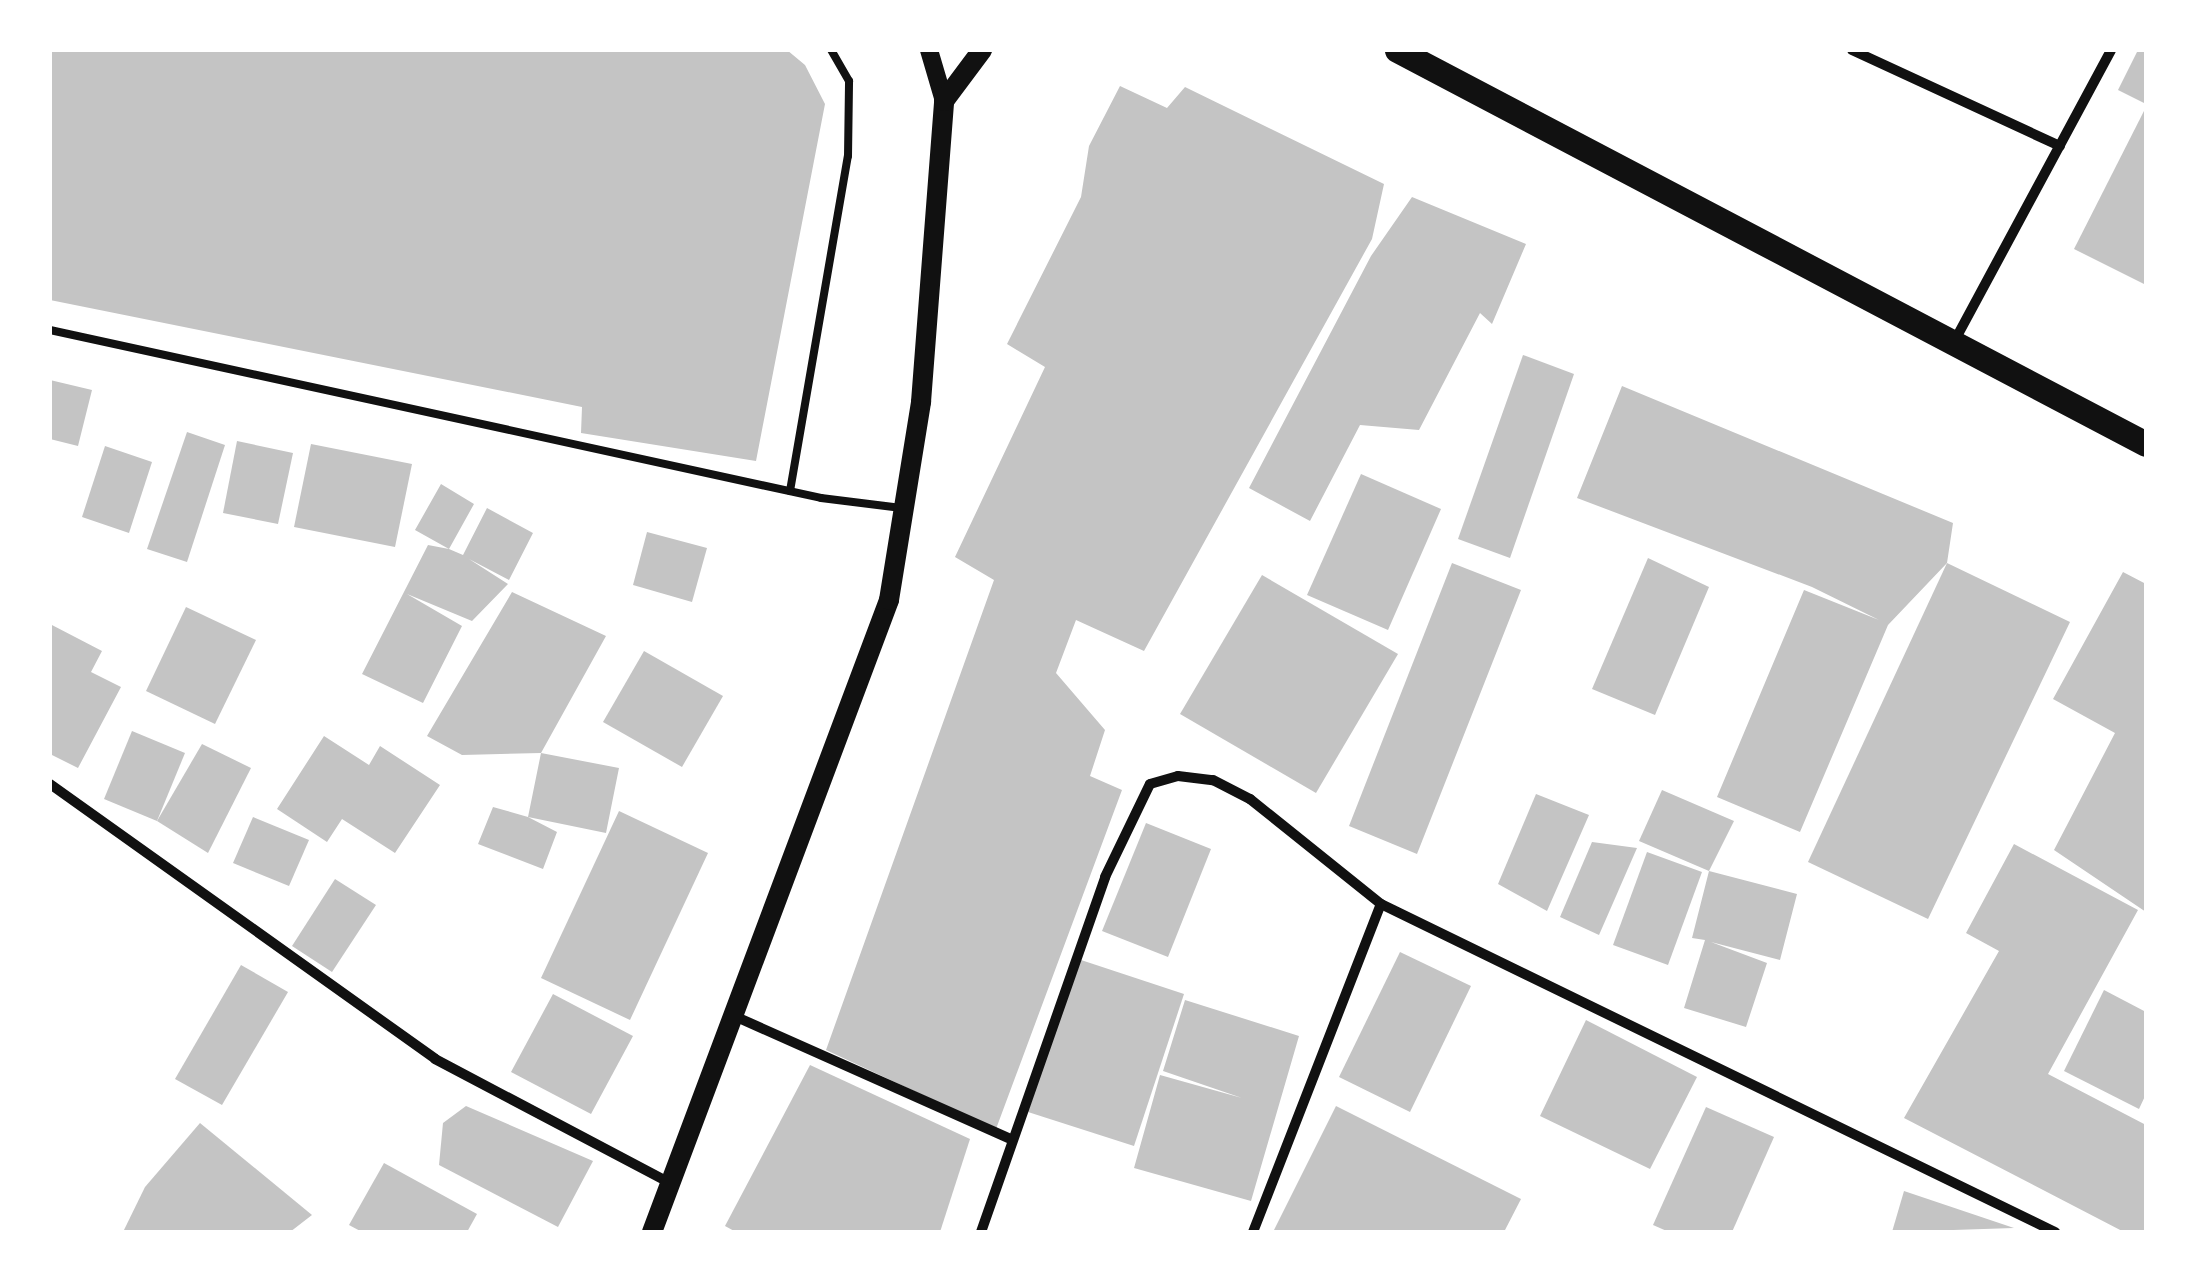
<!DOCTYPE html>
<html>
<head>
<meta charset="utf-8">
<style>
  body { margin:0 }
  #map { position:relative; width:2196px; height:1282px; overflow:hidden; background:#fff; font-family:Helvetica,sans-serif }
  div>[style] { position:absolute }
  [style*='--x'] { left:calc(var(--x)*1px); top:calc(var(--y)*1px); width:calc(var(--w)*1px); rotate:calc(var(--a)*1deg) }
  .building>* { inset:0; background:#c4c4c4 }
  .service>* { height:8px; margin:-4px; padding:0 4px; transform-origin:4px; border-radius:4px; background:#111 }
  .minor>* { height:10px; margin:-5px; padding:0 5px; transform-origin:5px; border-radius:5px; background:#111 }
  .tertiary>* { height:18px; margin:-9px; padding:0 9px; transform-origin:9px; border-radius:9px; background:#111 }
  .secondary>* { height:20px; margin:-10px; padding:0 10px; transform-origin:10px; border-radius:10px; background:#111 }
  .primary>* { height:25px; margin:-12.5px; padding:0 12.5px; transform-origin:12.5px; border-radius:12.5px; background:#111 }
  span { translate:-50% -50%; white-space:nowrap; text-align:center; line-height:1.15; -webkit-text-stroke:10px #fff; paint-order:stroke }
  .frame { position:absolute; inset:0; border:52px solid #fff; pointer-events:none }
</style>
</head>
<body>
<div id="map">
  <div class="building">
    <div style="clip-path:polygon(50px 50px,787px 50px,805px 65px,825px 104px,756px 461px,581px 433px,582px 407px,50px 300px)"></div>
    <div style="clip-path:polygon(2138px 50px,2146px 50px,2146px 104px,2118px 90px)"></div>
    <div style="clip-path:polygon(1120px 86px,1167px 108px,1185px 87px,1384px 184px,1372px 239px,1144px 651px,1076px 620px,1056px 673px,1105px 730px,1090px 776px,1122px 790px,996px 1129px,826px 1050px,994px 580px,955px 557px,1045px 367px,1007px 344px,1081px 197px,1089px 146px)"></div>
    <div style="clip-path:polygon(2146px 107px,2146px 285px,2074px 249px)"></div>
    <div style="clip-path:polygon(1412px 197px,1526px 244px,1492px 324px,1480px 313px,1419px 430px,1360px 425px,1310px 521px,1249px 488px,1371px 256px)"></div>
    <div style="clip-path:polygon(1523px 355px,1574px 374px,1510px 558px,1458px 539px)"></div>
    <div style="clip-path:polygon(50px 380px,92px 390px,78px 446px,50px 439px)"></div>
    <div style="clip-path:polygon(1622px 386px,1953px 523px,1947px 563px,1888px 625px,1800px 832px,1717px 797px,1804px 590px,1879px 620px,1812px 587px,1577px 498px)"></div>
    <div style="clip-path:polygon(187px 432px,225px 445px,187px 562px,147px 549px)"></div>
    <div style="clip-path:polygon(237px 441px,293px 453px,278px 524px,223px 513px)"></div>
    <div style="clip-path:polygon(311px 444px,412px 464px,395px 547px,294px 527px)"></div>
    <div style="clip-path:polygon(105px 446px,152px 462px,129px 533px,82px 517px)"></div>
    <div style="clip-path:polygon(1361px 474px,1441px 509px,1388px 630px,1307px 595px)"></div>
    <div style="clip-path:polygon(441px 484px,474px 504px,449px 549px,463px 555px,487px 508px,533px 533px,509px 580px,469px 559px,508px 584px,472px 621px,407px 594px,462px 626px,423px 703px,362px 674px,428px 545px,449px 549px,415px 530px)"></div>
    <div style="clip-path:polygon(647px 532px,707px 548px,692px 602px,633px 585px)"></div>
    <div style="clip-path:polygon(1648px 558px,1709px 587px,1655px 715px,1592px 689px)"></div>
    <div style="clip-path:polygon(1452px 563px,1521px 590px,1417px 854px,1349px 826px)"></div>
    <div style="clip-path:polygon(1947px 563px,2070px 622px,1928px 919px,1808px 862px)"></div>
    <div style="clip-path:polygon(2123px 572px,2146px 584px,2146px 912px,2054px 850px,2115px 733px,2053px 699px)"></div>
    <div style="clip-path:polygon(1262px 575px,1398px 654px,1316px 793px,1180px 714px)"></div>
    <div style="clip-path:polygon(512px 592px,606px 636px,541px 753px,619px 768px,606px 833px,528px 817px,557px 832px,543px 869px,478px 844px,493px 807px,528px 817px,541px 753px,462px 755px,427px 736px)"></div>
    <div style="clip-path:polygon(186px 607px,256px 640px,215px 724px,146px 691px)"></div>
    <div style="clip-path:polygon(50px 624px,102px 651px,91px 672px,121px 687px,78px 768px,50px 754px)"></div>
    <div style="clip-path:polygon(644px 651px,723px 696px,682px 767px,603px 722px)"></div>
    <div style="clip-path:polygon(132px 731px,185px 753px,157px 821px,104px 799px)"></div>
    <div style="clip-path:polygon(324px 736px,369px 765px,380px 746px,440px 785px,395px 853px,342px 819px,327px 842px,277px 809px)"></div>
    <div style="clip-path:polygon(202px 744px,251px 768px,208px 853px,157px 821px)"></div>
    <div style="clip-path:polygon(1662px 790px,1734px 821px,1709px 871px,1639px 841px)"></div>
    <div style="clip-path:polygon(1536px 794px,1589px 815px,1547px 911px,1498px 884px)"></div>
    <div style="clip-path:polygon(619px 811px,708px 853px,630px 1020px,541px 978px)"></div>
    <div style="clip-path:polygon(253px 817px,309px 840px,289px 886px,233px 863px)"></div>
    <div style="clip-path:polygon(1146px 823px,1211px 849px,1168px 957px,1102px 931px)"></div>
    <div style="clip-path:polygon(1592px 842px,1637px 848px,1599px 935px,1560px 917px)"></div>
    <div style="clip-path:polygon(2014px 844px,2138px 910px,2048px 1074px,2146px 1125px,2146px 1232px,2124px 1232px,1904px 1118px,1999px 951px,1966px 933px)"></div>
    <div style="clip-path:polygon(1647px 852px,1702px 872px,1668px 965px,1613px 945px)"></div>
    <div style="clip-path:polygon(1709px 871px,1797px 894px,1780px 960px,1711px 942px,1767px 963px,1746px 1027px,1684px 1008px,1705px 940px,1692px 938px)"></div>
    <div style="clip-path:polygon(335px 879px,376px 905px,332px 972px,292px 946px)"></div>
    <div style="clip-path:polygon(1400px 952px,1471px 986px,1410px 1112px,1339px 1077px)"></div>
    <div style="clip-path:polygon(1078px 959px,1184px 994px,1134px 1146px,1028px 1112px)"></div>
    <div style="clip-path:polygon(241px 965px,288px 992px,222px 1105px,175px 1079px)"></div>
    <div style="clip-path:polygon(2104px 990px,2146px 1012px,2146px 1094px,2139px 1109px,2064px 1071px)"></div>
    <div style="clip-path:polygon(553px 994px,633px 1036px,591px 1114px,511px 1072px)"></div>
    <div style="clip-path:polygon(1185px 1000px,1299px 1036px,1251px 1201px,1134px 1168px,1160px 1075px,1242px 1098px,1163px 1071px)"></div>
    <div style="clip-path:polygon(1586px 1020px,1697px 1077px,1650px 1169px,1540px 1116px)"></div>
    <div style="clip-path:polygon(810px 1065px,970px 1139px,940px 1232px,736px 1232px,725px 1226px)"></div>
    <div style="clip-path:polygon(466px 1106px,593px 1161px,558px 1227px,439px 1165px,443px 1123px)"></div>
    <div style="clip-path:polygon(1336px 1106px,1521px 1199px,1504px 1232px,1273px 1232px)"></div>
    <div style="clip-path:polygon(1706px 1107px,1774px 1137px,1732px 1232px,1669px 1232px,1653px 1225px)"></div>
    <div style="clip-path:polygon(200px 1123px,312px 1215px,290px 1232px,123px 1232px,145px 1187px)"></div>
    <div style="clip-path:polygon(384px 1163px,477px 1214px,467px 1232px,362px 1232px,349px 1225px)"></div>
    <div style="clip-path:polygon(1904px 1191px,2014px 1228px,1892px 1232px)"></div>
  </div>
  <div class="service">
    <div style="--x:50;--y:330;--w:789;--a:12.29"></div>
    <div style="--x:821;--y:498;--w:81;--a:7.1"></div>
    <div style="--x:790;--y:491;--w:340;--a:-80.2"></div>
    <div style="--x:848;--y:156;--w:75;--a:-89.2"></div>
    <div style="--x:849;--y:81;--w:36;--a:-120"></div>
  </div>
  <div class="minor">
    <div style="--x:1852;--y:50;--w:229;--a:24.8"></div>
    <div style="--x:1955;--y:340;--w:329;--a:-61.7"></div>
    <div style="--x:50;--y:784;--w:473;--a:35.5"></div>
    <div style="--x:435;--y:1059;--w:266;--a:27.8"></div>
    <div style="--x:732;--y:1015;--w:304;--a:24"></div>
    <div style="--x:981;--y:1232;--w:376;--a:-70.7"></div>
    <div style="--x:1105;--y:877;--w:103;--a:-64.2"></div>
    <div style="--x:1150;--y:784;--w:29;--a:-16"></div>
    <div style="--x:1178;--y:776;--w:35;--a:7"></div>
    <div style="--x:1213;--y:780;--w:42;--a:27.2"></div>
    <div style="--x:1250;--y:799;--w:168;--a:38.7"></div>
    <div style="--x:1381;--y:904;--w:750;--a:25.95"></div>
    <div style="--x:1253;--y:1232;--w:352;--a:-68.7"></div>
  </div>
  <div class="tertiary">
    <div style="--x:929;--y:50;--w:53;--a:73.6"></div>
  </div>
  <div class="secondary">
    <div style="--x:652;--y:1232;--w:675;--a:-69.44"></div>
    <div style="--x:889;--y:600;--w:201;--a:-80.8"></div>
    <div style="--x:921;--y:402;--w:302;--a:-85.6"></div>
    <div style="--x:944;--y:101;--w:64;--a:-53.3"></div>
  </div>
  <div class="primary">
    <div style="--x:1397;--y:50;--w:846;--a:27.75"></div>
  </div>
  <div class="frame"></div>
</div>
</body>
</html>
